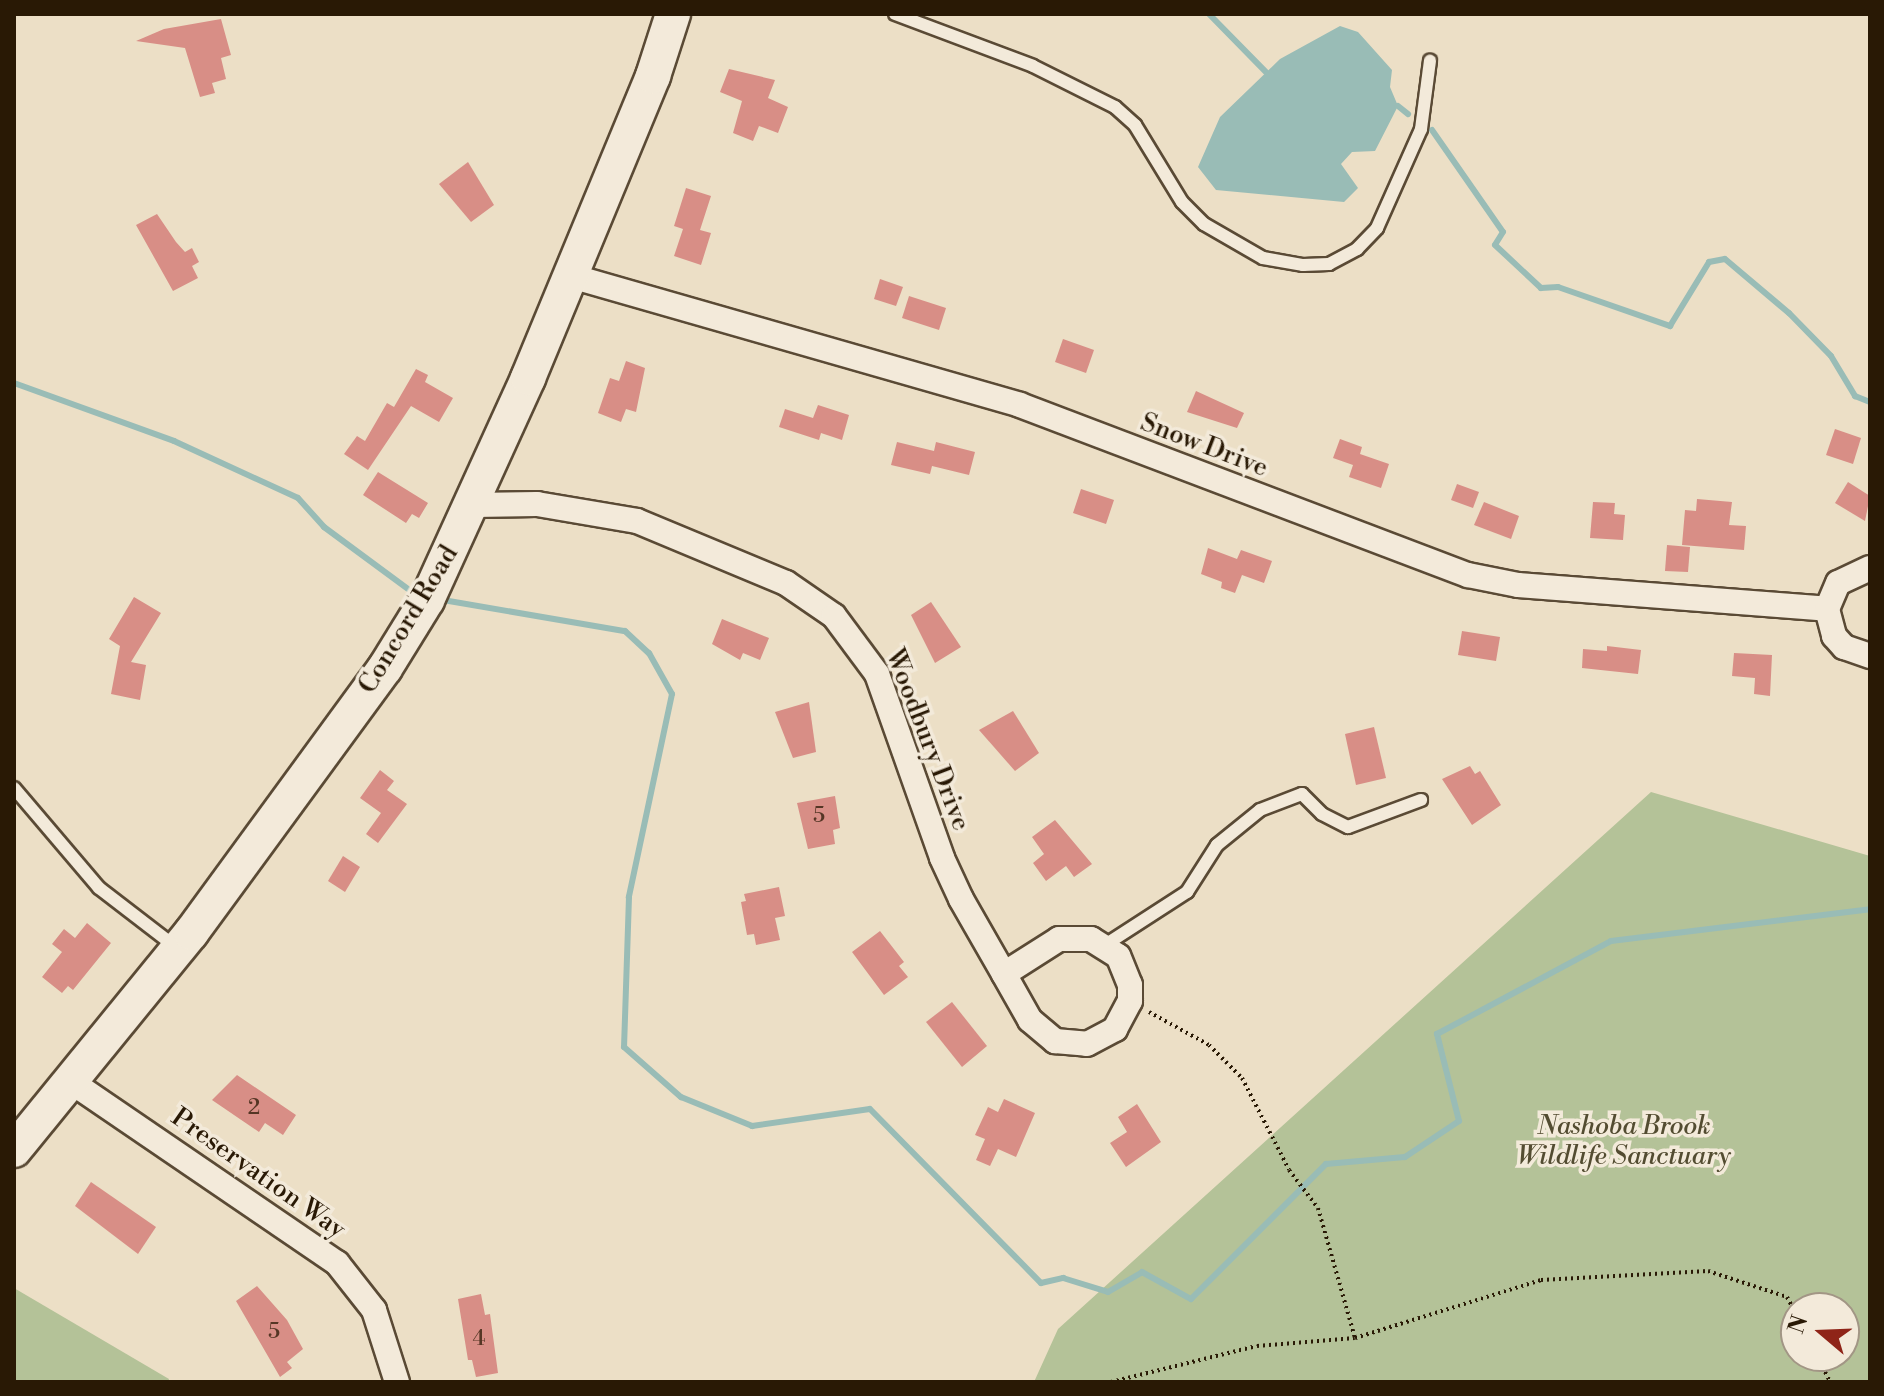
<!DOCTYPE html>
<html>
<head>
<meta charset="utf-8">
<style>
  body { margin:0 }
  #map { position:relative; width:1884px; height:1396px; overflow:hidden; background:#ecdfc6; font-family:"Libre Bodoni",serif }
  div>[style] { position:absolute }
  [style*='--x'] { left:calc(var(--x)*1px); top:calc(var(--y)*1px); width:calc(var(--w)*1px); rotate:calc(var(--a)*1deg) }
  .green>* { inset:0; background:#b4c298 }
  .water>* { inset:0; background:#99bcb6 }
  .stream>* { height:6px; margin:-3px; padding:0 3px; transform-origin:3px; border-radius:3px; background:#99bcb6 }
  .building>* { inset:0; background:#d88e86 }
  .path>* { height:4px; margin-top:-2px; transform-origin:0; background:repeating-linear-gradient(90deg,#291905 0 2px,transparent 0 6px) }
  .roads { filter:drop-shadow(2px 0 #5a4a35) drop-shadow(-2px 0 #5a4a35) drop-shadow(0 2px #5a4a35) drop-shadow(0 -2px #5a4a35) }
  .service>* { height:12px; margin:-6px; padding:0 6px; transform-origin:6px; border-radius:6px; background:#f3eada }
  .minor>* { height:24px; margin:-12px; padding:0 12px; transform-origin:12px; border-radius:12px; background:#f3eada }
  .secondary>* { height:34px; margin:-17px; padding:0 17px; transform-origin:17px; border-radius:17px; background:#f3eada }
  span { translate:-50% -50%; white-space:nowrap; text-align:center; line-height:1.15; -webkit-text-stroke:7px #f3eada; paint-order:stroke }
  .number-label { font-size:22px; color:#553625 }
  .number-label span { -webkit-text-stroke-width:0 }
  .street-label { font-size:26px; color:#291905 }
  .park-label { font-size:26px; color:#534c31; font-style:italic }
  .frame { position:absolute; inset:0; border:16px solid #291905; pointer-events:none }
  .north { position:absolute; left:1780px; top:1292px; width:80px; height:80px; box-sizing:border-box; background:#f3eada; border:2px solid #a29685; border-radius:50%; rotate:289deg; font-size:22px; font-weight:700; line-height:32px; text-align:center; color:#291905 }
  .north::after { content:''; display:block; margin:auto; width:28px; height:36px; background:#8f2418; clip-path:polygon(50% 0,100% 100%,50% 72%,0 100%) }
</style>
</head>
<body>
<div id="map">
  <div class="green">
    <div style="clip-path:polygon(evenodd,1651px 792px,1870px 856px,1870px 1382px,1034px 1382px,1058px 1329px,1651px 792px,1796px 1308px,1844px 1308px,1844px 1356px,1796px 1356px,1796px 1308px)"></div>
    <div style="clip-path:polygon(14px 1288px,169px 1379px,168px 1382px,14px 1382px)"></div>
  </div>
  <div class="water">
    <div style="clip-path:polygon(1340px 26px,1358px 32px,1392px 70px,1390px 87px,1398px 106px,1375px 151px,1352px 152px,1341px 164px,1358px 188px,1344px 202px,1216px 190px,1198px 167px,1220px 117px,1280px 59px)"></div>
  </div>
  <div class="stream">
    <div style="--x:1209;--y:14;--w:81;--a:45.5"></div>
    <div style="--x:1398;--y:106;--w:13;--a:39"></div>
    <div style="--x:1432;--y:130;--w:124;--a:55.2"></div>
    <div style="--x:1503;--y:232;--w:15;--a:122"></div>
    <div style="--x:1495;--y:245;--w:63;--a:43.1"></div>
    <div style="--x:1541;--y:288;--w:17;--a:-3"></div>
    <div style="--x:1558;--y:287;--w:119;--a:19.2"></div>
    <div style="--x:1670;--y:326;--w:75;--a:-58.6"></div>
    <div style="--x:1709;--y:262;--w:16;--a:-11"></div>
    <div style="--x:1725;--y:259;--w:84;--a:40.2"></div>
    <div style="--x:1789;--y:313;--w:60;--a:45.7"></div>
    <div style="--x:1831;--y:356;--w:47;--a:59"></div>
    <div style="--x:1855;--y:396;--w:16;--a:22"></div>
    <div style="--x:14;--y:383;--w:170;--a:19.9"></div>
    <div style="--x:174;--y:441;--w:136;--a:24.7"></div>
    <div style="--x:298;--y:498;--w:39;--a:48"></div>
    <div style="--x:324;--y:527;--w:113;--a:36.4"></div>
    <div style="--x:443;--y:600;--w:185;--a:9.7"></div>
    <div style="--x:625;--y:631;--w:33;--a:43"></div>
    <div style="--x:649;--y:653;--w:47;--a:60.7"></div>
    <div style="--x:672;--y:694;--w:208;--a:102"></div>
    <div style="--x:629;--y:897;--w:150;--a:91.9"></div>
    <div style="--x:624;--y:1047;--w:76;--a:41.3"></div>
    <div style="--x:681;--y:1097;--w:77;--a:22.2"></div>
    <div style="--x:752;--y:1126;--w:119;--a:-8.2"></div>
    <div style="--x:870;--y:1109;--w:244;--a:45.5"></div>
    <div style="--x:1041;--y:1283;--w:23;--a:-13"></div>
    <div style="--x:1063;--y:1278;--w:47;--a:17.3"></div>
    <div style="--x:1108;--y:1292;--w:39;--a:-30"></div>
    <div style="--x:1142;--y:1272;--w:56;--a:28.9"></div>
    <div style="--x:1191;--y:1299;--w:191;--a:-45"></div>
    <div style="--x:1326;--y:1164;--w:79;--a:-5.1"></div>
    <div style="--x:1405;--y:1157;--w:65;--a:-33.7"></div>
    <div style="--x:1459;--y:1121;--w:90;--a:-104.2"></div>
    <div style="--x:1437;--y:1034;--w:197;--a:-28.1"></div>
    <div style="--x:1611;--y:941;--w:261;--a:-7"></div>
  </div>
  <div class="building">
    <div style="clip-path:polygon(221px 19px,231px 55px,221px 58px,226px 79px,212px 83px,215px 93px,200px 97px,185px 48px,136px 41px,164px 29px)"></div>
    <div style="clip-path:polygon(729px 69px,775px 80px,768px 98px,788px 107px,778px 133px,759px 126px,753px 141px,733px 133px,742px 101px,720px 92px)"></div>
    <div style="clip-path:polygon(468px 162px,494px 205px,471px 222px,439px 184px)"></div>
    <div style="clip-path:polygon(686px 188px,711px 196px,700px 230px,711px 233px,701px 265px,674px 256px,683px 229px,674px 226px)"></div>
    <div style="clip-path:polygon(157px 214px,176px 242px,185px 252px,192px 248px,199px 262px,192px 266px,198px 278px,173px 291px,136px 225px)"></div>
    <div style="clip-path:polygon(880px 279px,903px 287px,896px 306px,874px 299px)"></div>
    <div style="clip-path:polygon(909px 296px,946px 308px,939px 330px,902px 318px)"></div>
    <div style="clip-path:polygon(1063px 339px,1094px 350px,1086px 373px,1055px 362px)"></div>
    <div style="clip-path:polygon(626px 361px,645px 368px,636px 412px,626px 409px,621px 422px,598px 413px,610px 378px,619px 381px)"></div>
    <div style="clip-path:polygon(416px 369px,428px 375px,425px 382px,453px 398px,439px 422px,411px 406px,368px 470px,344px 454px,357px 436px,365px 441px,387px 403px,394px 407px)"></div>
    <div style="clip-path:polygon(1196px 391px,1244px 413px,1237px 428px,1187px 412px)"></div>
    <div style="clip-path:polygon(818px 405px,849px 415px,842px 440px,821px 433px,819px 440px,779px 427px,785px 409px,813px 418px)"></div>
    <div style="clip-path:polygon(1835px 429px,1861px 438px,1853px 464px,1826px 455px)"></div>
    <div style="clip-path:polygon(1340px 439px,1362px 447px,1360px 454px,1389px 464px,1381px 488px,1349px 477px,1353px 465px,1333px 458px)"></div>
    <div style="clip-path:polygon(897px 442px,934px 451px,936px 442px,975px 452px,969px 475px,932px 466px,930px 474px,891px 465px)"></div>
    <div style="clip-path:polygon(378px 472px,428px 503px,419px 518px,412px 514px,406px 523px,363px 495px)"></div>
    <div style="clip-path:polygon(1848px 482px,1870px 496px,1865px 521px,1835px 503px)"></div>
    <div style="clip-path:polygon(1457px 484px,1479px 492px,1473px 508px,1451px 500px)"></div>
    <div style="clip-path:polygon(1081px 489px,1114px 500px,1106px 524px,1073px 513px)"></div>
    <div style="clip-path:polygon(1697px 499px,1732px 502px,1729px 525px,1746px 526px,1744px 550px,1682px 545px,1685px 510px,1696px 511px)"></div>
    <div style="clip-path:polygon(1484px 502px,1519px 516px,1511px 539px,1474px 525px)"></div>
    <div style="clip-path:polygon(1593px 502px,1615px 503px,1614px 514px,1625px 515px,1623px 540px,1590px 538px)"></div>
    <div style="clip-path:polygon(1667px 545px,1690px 547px,1688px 572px,1665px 571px)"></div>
    <div style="clip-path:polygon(1208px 548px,1237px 559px,1241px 550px,1272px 561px,1264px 583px,1242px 575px,1235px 593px,1221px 588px,1222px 582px,1201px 574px)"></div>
    <div style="clip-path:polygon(134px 597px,161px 613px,131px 662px,146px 665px,140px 700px,111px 694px,120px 646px,109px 639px)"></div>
    <div style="clip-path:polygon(931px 602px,961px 647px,935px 663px,911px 615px)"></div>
    <div style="clip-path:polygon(722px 619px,769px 638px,760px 660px,743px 653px,740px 660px,712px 644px)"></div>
    <div style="clip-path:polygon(1462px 631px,1500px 637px,1496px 661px,1458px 655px)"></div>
    <div style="clip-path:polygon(1607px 646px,1641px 650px,1638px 674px,1582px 668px,1583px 649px,1607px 651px)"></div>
    <div style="clip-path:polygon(1734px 653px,1772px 655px,1770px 696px,1754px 694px,1755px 678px,1732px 676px)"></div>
    <div style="clip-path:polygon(809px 702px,816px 752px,793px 758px,775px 712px)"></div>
    <div style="clip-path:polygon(1013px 711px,1039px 753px,1015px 771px,979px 730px)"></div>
    <div style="clip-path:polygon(1374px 727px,1386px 778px,1356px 785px,1345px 734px)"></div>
    <div style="clip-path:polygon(1470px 766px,1475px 774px,1480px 771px,1501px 805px,1472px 825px,1442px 779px)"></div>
    <div style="clip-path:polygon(380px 770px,394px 781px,387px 790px,407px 804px,378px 843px,366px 834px,381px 813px,360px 798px)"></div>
    <div style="clip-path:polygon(835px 796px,840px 828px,833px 830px,835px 844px,808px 849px,797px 803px)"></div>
    <div style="clip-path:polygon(1055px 820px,1092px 864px,1074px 877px,1066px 866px,1046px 881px,1033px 863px,1044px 854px,1032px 837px)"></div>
    <div style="clip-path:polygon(343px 856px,360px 867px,345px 892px,328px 881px)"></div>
    <div style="clip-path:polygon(779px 887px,785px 916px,775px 918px,780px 940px,756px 945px,754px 934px,747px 935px,741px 902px,746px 901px,744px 894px)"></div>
    <div style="clip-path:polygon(87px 923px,111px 943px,73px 990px,68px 986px,62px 993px,42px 977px,62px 952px,52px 944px,64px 929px,75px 938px)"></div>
    <div style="clip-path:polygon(880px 931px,904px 962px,899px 966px,908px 977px,884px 995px,852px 952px)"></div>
    <div style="clip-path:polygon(952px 1002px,987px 1046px,962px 1067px,926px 1022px)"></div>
    <div style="clip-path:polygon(237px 1075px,296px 1115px,283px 1135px,265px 1123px,259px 1132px,212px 1100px)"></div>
    <div style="clip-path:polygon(1004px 1099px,1035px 1113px,1016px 1157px,998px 1149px,990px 1166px,976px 1160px,985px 1139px,975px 1135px,988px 1107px,998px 1112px)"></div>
    <div style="clip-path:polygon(1137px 1104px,1161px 1142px,1126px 1167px,1110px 1143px,1127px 1132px,1118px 1117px)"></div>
    <div style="clip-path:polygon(91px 1182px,156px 1227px,138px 1254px,75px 1206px)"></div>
    <div style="clip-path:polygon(257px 1286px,287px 1320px,303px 1349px,287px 1362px,292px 1368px,280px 1377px,236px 1301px)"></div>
    <div style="clip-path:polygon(481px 1294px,485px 1315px,490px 1314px,498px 1373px,476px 1377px,472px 1360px,468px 1360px,458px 1299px)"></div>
  </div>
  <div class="path">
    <div style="--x:1149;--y:1012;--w:68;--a:28.8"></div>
    <div style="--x:1209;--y:1045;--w:47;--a:45"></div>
    <div style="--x:1242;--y:1078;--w:103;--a:62.9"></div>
    <div style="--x:1289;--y:1170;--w:48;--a:52.7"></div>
    <div style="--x:1318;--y:1208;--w:135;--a:74.1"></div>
    <div style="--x:1817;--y:1356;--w:29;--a:63"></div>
    <div style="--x:1111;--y:1382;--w:150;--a:-13.9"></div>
    <div style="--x:1257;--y:1346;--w:98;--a:-4.7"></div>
    <div style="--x:1355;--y:1338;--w:195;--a:-17.3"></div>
    <div style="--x:1541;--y:1280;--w:167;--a:-3.1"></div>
    <div style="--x:1708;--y:1271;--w:83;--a:18.2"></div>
    <div style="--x:1787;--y:1297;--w:19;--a:62"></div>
  </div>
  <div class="roads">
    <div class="service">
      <div style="--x:895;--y:14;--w:147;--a:20.6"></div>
      <div style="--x:1033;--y:66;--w:92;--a:26.6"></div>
      <div style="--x:1115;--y:107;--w:27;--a:42"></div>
      <div style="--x:1135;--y:125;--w:90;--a:58.6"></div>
      <div style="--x:1182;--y:202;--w:31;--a:45"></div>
      <div style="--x:1204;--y:224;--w:68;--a:30"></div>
      <div style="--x:1263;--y:258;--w:41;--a:9.9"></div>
      <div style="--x:1303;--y:265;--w:26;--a:-2"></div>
      <div style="--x:1329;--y:264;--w:32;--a:-28"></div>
      <div style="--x:1357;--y:249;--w:29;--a:-46"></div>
      <div style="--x:1377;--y:228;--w:108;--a:-66"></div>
      <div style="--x:1421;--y:129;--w:69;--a:-82.5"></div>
      <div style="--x:14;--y:788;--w:131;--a:49.6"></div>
      <div style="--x:99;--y:888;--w:97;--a:37.5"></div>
      <div style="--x:1105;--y:945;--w:98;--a:-32.9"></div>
      <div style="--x:1187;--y:892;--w:56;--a:-57.4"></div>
      <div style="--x:1217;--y:845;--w:55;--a:-39.1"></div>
      <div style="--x:1260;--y:810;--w:45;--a:-20.9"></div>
      <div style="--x:1302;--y:794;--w:28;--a:45"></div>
      <div style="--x:1322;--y:814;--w:29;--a:27"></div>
      <div style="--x:1348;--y:827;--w:78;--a:-20.3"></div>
    </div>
    <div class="minor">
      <div style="--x:571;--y:276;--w:467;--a:16"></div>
      <div style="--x:1020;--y:405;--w:479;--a:20.8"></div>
      <div style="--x:1468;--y:575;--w:51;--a:11.3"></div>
      <div style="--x:1518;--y:585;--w:310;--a:4.4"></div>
      <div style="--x:474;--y:505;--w:63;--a:-0.9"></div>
      <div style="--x:537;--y:504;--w:101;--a:9.6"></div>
      <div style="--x:637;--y:521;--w:161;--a:22.6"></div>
      <div style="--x:786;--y:583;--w:58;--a:34.5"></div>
      <div style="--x:834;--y:616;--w:72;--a:53.4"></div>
      <div style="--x:877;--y:674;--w:195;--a:70.5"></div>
      <div style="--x:942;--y:858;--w:45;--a:65.1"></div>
      <div style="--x:961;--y:899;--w:86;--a:60.2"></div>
      <div style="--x:1004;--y:974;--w:53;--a:60.5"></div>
      <div style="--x:1030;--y:1020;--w:33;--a:40"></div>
      <div style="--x:1055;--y:1041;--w:32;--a:5"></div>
      <div style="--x:1087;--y:1044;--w:32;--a:-28"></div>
      <div style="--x:1115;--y:1029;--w:32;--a:-62"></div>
      <div style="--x:1130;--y:1001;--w:16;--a:-90"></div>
      <div style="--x:1130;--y:985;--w:31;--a:-112"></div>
      <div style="--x:1118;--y:956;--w:32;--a:-148"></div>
      <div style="--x:1091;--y:939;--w:32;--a:180"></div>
      <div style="--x:1059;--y:939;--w:65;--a:147.5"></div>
      <div style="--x:1870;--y:568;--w:35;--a:155"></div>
      <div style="--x:1838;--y:583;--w:28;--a:113"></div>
      <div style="--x:1827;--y:609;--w:28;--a:75"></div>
      <div style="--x:1834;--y:636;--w:15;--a:48"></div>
      <div style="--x:1844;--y:647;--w:28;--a:19"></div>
      <div style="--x:73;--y:1083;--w:320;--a:34.3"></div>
      <div style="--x:337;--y:1263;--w:60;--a:51.8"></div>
      <div style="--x:374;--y:1310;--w:76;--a:72.3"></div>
    </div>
    <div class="secondary">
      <div style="--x:14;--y:1150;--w:280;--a:-50.8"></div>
      <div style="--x:191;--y:933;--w:328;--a:-53.8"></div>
      <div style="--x:385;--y:668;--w:80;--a:-58.3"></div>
      <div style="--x:427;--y:600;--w:244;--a:-65.5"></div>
      <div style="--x:528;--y:378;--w:327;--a:-67.5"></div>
      <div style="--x:653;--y:76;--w:65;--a:-72.1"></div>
    </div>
  </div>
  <div class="number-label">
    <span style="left:819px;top:816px">5</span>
    <span style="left:254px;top:1108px">2</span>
    <span style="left:274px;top:1332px">5</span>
    <span style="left:479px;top:1339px">4</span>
  </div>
  <div class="street-label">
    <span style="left:1204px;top:446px;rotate:21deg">Snow Drive</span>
    <span style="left:409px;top:620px;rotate:-59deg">Concord Road</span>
    <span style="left:927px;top:740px;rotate:69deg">Woodbury Drive</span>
    <span style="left:258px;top:1174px;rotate:35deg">Preservation Way</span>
  </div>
  <div class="park-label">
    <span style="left:1624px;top:1142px">Nashoba Brook<br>Wildlife Sanctuary</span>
  </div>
  <div class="frame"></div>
  <div class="north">N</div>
</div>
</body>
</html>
